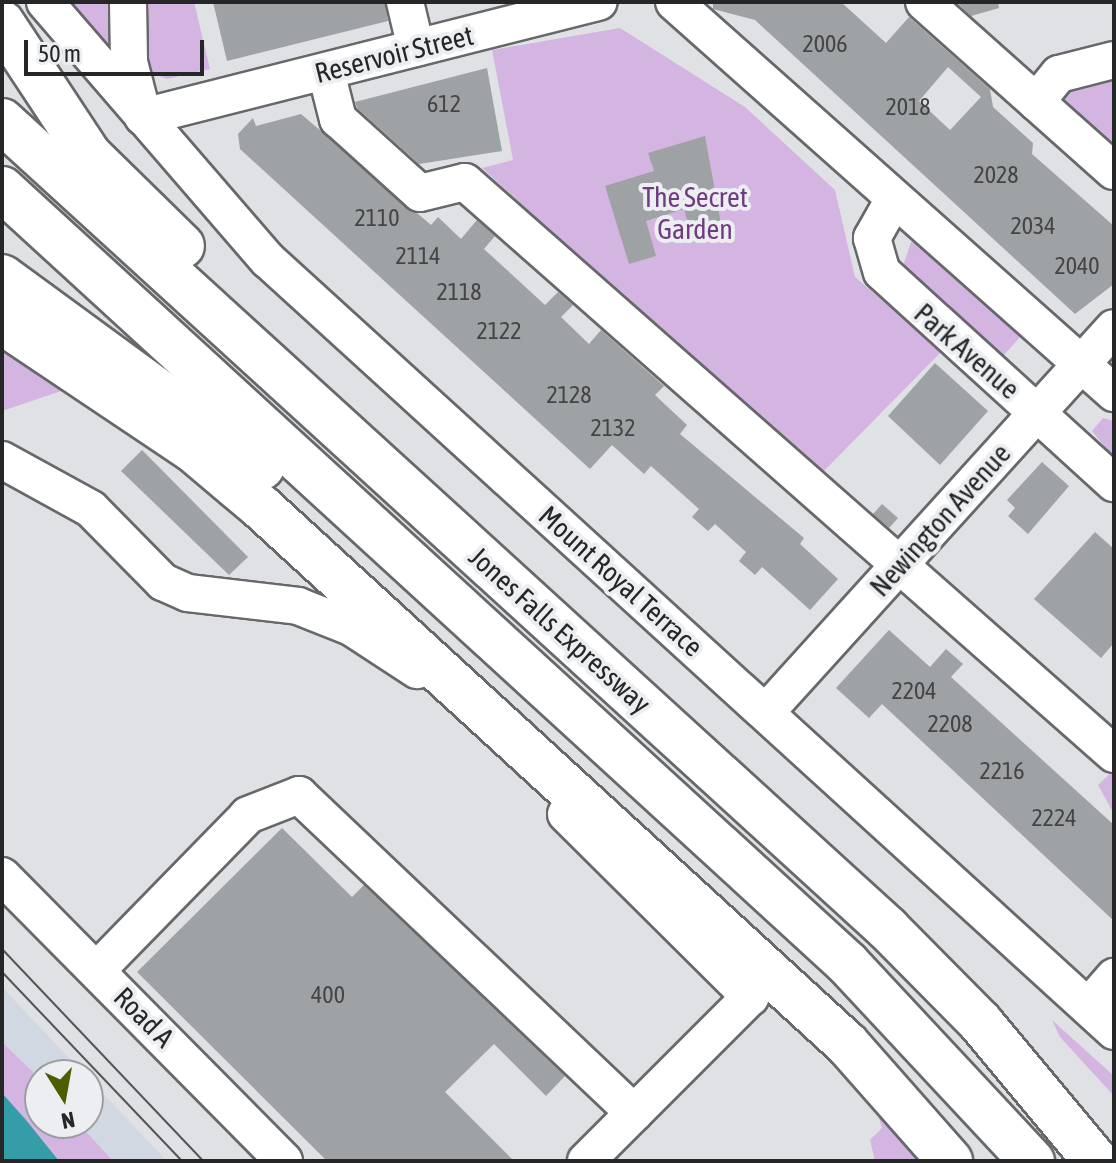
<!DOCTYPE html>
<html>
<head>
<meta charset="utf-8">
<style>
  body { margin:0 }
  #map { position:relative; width:1116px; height:1163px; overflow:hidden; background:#dfe1e4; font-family:"Asap Condensed",sans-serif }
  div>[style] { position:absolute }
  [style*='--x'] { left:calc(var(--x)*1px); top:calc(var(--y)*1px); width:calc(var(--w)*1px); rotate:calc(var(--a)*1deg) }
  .built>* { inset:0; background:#d2d8e2 }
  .green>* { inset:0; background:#d4b5e1 }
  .water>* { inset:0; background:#349da8 }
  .building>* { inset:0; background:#9ea2a4 }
  .roads { filter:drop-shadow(2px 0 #66686a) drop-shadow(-2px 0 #66686a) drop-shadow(0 2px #66686a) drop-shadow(0 -2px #66686a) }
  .minor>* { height:36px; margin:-18px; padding:0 18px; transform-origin:18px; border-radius:18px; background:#fff }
  .highway>* { height:44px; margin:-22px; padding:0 22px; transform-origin:22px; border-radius:22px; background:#fff }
  .tram>* { height:2px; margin:-1px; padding:0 1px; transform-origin:1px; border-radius:1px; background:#545557 }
  span { translate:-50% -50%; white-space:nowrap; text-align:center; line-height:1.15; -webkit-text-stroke:8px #eceef1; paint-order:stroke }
  .number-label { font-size:24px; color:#434546 }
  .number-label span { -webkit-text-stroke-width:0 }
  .street-label { font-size:28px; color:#252627 }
  .park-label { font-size:28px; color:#6f3b82 }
  .frame { position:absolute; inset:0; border:4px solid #252627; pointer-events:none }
  .north { position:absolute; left:24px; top:1059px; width:80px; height:80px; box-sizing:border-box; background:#eceef1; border:2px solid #9c9ea0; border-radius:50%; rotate:169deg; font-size:22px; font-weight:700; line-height:32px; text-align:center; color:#252627 }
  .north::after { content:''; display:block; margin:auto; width:28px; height:36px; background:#4d5e00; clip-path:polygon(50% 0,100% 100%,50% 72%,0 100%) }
  .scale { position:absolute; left:24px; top:40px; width:180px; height:36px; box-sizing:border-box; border:4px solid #252627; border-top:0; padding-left:10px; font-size:24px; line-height:28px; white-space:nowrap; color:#252627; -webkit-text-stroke:6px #eceef1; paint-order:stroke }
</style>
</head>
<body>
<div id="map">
  <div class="built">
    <div style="clip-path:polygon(2px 987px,85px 1075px,40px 1075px,40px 1089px,2px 1047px)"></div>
    <div style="clip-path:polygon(88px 1078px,167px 1161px,107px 1161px,72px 1123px,88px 1123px)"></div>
  </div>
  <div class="green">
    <div style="clip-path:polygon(59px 2px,194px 2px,210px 69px,167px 79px,112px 56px)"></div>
    <div style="clip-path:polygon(620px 28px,745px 107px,835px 190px,855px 277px,942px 351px,819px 476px,482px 168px,513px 160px,492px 50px)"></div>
    <div style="clip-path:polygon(1114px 70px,1114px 162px,1061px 112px,1057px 89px)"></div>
    <div style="clip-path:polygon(911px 242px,923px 243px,1022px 335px,1002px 357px,903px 266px)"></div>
    <div style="clip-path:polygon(2px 346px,56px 380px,64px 390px,2px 411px)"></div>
    <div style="clip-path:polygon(1103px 418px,1114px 421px,1114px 458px,1092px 431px)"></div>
    <div style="clip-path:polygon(1114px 770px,1114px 814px,1098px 785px)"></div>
    <div style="clip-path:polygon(1052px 1020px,1114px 1076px,1114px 1096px,1060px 1037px)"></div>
    <div style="clip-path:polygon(2px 1042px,40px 1079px,40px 1123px,78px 1123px,113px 1161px,41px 1161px,2px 1116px)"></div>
    <div style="clip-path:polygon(874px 1103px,925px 1161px,875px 1161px,870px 1140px,882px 1128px)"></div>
  </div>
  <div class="water">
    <div style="clip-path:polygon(2px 1093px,26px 1120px,59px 1161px,2px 1161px)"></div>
  </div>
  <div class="building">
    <div style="clip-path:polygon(213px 2px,385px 2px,388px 21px,227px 61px)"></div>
    <div style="clip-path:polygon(evenodd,713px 2px,841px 2px,886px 43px,909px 17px,990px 89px,993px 107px,1033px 143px,1032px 154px,1114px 226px,1114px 284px,1075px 314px,755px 20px,713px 9px,713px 2px,948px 67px,981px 97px,950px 130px,919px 101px,948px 67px)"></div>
    <div style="clip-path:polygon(956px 2px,998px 2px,999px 8px,971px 16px)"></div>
    <div style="clip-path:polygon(487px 68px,502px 151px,419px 164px,357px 108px,355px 102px)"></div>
    <div style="clip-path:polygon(301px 114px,431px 225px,438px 217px,461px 239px,477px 220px,495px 236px,484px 249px,545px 305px,558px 292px,573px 305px,561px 317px,589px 344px,601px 330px,664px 386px,655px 395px,687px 425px,680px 434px,804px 538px,800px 544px,838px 579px,810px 610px,762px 567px,755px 575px,739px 561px,746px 552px,715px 524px,708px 531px,692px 517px,699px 509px,651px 466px,644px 474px,612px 445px,590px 469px,240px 149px,238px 134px,253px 118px,256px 126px)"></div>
    <div style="clip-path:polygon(705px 136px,721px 224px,691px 233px,684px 209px,646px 221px,656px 256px,629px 264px,605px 186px,654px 171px,648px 153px)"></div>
    <div style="clip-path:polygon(935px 363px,988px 411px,940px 465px,888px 416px)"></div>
    <div style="clip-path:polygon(142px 450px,248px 557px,229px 575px,121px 471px)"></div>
    <div style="clip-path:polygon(1042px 462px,1069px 486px,1028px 534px,1008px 516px,1015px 508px,1007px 500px)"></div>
    <div style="clip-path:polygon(882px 504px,898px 518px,889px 528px,873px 514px)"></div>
    <div style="clip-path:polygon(1095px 532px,1114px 549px,1114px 643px,1101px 658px,1034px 599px)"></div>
    <div style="clip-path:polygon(889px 630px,930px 667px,946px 649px,963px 664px,951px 677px,1114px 825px,1114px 921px,882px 704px,869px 718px,836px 688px)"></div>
    <div style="clip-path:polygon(282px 828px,352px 897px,364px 885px,565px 1076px,546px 1096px,494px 1044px,445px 1092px,514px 1161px,327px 1161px,137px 972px)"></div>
  </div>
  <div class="roads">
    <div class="minor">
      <div style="--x:45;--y:2;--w:341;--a:49.2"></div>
      <div style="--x:268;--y:260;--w:1145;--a:42.34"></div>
      <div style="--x:128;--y:2;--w:60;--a:89"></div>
      <div style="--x:129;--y:62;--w:48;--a:75.4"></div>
      <div style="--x:405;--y:2;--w:47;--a:76.6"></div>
      <div style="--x:674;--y:2;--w:589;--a:41.63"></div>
      <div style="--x:924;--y:2;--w:254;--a:41.7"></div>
      <div style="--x:326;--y:72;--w:49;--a:75.7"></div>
      <div style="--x:338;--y:119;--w:110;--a:42.1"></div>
      <div style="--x:420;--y:193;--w:46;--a:-13.7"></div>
      <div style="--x:465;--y:182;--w:865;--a:41.39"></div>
      <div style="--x:1036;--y:102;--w:36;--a:-51"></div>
      <div style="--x:1059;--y:74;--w:57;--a:-14.3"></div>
      <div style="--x:143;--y:117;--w:470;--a:-14.2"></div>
      <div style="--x:894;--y:199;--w:45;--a:119.4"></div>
      <div style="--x:872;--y:238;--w:35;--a:74"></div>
      <div style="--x:882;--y:272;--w:314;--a:42.3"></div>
      <div style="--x:2;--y:460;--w:102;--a:28.8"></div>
      <div style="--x:91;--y:509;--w:103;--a:45.4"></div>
      <div style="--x:163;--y:582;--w:27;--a:24"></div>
      <div style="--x:188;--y:593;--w:111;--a:6.7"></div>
      <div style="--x:298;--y:606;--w:57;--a:21.6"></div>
      <div style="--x:351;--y:627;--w:79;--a:33.1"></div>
      <div style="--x:766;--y:712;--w:518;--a:-47.82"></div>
      <div style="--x:566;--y:814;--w:260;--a:44.8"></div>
      <div style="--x:750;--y:997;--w:232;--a:135"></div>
      <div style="--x:2;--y:876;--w:401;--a:45.3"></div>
      <div style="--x:97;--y:970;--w:216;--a:-45.7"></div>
      <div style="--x:248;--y:815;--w:55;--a:-21.4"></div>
      <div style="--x:299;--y:795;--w:462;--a:43.5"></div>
      <div style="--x:1088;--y:1007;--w:40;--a:-49"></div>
    </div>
    <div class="highway">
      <div style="--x:2;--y:23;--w:158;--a:56.6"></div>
      <div style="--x:89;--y:155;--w:130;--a:44.4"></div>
      <div style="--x:2;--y:121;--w:1199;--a:42.36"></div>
      <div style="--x:888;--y:929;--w:131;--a:45.3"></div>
      <div style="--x:980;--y:1022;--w:181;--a:50.2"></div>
      <div style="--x:2;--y:189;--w:1147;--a:42.49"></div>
      <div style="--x:848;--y:964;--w:270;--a:47"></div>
      <div style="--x:2;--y:277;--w:322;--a:36.2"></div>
      <div style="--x:2;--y:322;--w:229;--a:33.8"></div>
      <div style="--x:192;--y:449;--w:92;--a:40.1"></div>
      <div style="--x:262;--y:508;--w:793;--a:42.5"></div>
      <div style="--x:847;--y:1044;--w:156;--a:48.6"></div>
    </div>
  </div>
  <div class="tram">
    <div style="--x:2;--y:949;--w:292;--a:46.5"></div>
    <div style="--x:2;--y:972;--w:261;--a:46.4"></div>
  </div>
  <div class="number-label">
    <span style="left:825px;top:44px">2006</span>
    <span style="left:444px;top:104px">612</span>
    <span style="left:908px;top:107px">2018</span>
    <span style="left:996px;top:175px">2028</span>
    <span style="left:377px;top:218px">2110</span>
    <span style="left:1033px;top:226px">2034</span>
    <span style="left:418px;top:256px">2114</span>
    <span style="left:1077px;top:266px">2040</span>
    <span style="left:459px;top:292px">2118</span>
    <span style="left:499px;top:331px">2122</span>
    <span style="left:569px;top:395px">2128</span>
    <span style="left:613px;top:428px">2132</span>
    <span style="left:914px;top:691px">2204</span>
    <span style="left:950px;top:724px">2208</span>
    <span style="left:1002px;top:771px">2216</span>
    <span style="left:1054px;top:818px">2224</span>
    <span style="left:328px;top:995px">400</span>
  </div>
  <div class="street-label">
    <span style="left:394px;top:54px;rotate:-14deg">Reservoir Street</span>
    <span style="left:967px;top:351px;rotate:41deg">Park Avenue</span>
    <span style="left:940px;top:520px;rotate:-48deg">Newington Avenue</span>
    <span style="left:621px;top:581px;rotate:42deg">Mount Royal Terrace</span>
    <span style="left:560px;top:630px;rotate:42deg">Jones Falls Expressway</span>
    <span style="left:144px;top:1017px;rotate:45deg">Road A</span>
  </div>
  <div class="park-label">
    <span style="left:695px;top:213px">The Secret<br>Garden</span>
  </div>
  <div class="frame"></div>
  <div class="north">N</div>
  <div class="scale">50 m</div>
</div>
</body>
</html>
